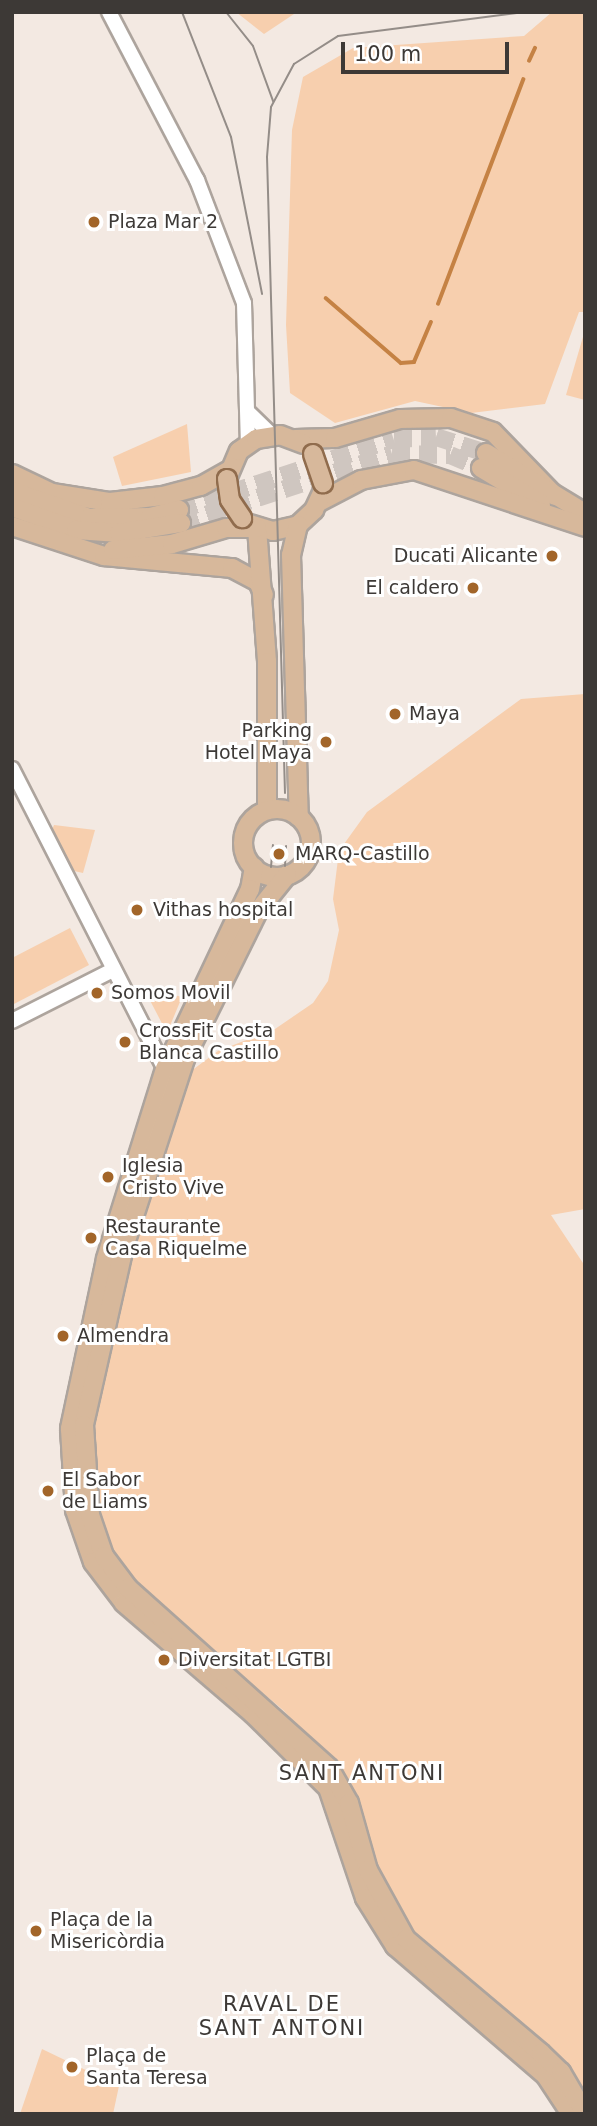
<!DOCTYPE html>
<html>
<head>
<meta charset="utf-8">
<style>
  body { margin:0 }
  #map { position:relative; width:597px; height:2126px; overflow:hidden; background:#f3e9e2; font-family:"DejaVu Sans",sans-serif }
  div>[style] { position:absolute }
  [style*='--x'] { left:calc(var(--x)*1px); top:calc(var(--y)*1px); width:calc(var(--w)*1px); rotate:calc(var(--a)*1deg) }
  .green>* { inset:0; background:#f7cfae }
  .stream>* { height:3.5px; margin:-1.75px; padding:0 1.75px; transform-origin:1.75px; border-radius:1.75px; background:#c58244 }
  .major-tunnel>* { height:18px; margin-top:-9px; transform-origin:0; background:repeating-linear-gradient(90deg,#cfc6c0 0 18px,transparent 0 27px) }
  .roads { filter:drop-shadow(2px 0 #ada49d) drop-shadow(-2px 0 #ada49d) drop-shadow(0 2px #ada49d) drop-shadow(0 -2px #ada49d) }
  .minor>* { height:14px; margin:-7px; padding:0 7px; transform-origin:7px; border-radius:7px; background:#fff }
  .major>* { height:18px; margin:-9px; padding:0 9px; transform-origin:9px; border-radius:9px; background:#d7b89b }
  .major>.ring { margin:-9px; padding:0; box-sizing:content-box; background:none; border:18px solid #d7b89b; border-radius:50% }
  .tram>* { height:2px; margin:-1px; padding:0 1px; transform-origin:1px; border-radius:1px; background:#948d88 }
  .bridges { filter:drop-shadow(2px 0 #906c4d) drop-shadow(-2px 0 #906c4d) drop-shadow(0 2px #906c4d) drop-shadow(0 -2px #906c4d) }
  .major-bridge>* { height:18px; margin:-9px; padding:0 9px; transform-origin:9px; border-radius:9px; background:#d7b89b }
  .dots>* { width:19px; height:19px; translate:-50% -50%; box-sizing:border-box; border:4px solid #fff; border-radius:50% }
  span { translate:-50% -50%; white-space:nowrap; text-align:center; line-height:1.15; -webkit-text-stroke:6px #fff; paint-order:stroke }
  .poi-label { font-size:19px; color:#3d3936 }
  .left { translate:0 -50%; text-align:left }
  .right { translate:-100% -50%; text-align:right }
  .neighbourhood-label { font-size:21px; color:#3d3936; letter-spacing:2px }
  .frame { position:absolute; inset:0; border:14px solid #3d3936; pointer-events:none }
  .scale { position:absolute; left:341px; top:42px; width:168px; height:32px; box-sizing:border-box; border:4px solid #3d3936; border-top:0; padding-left:9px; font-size:21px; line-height:24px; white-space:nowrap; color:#3d3936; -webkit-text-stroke:5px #fff; paint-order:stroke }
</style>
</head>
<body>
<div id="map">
  <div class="green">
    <div style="clip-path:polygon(236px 12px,297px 12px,264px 34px)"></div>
    <div style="clip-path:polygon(552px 12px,585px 12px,585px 312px,579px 312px,545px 404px,471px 413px,415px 401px,335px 423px,290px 393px,286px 325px,292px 130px,303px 77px,353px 48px,524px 36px)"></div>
    <div style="clip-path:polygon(585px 330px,585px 400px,566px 395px)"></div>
    <div style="clip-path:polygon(187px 424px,191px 472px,122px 486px,113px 457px)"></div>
    <div style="clip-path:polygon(585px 694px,585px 1209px,551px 1215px,585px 1266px,585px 2091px,527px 2026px,454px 1973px,399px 1923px,372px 1857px,351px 1782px,283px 1710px,132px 1584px,102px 1528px,92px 1459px,101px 1366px,128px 1258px,191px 1071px,218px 1051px,275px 1029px,313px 1003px,328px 981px,339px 930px,333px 899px,339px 851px,367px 812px,521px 699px)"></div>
    <div style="clip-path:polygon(54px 825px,95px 830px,83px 873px,74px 871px,52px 830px)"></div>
    <div style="clip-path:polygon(70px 928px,89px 965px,12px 1005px,12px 958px)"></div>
    <div style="clip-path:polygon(143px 987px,182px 997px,167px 1033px)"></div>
    <div style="clip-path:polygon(42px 2049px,119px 2086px,113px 2114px,20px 2114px)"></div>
  </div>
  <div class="stream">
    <div style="--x:529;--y:61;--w:14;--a:-65"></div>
    <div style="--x:326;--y:298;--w:99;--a:40.9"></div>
    <div style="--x:401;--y:363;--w:13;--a:-4"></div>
    <div style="--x:414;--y:362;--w:43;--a:-67"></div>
    <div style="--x:438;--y:304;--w:240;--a:-69.2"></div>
  </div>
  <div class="major-tunnel">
    <div style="--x:179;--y:510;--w:226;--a:-18.3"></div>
    <div style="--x:394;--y:439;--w:42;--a:-2.7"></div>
    <div style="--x:436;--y:437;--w:52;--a:17.7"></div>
    <div style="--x:181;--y:523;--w:222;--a:-18.1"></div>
    <div style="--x:392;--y:454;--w:58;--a:1"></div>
    <div style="--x:450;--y:455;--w:34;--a:23"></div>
  </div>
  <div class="roads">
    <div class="minor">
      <div style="--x:109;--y:12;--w:190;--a:62.4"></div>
      <div style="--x:197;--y:180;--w:132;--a:69.1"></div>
      <div style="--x:244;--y:303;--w:140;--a:88.4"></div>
      <div style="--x:248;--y:412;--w:33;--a:44"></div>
      <div style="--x:12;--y:769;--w:337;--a:63"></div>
      <div style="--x:12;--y:1021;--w:113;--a:-26.8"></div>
    </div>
    <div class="major">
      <div style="--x:295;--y:439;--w:40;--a:-1.4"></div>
      <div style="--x:335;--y:438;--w:68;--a:-16.3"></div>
      <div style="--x:400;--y:419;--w:51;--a:-1.1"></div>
      <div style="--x:451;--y:418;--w:44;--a:18.4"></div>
      <div style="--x:493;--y:432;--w:89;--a:45.9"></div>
      <div style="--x:486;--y:453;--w:116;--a:31.2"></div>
      <div style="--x:481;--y:468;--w:70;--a:31"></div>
      <div style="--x:12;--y:474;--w:44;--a:25.4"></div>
      <div style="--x:52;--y:493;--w:59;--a:8.8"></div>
      <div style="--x:110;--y:502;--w:53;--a:-6.5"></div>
      <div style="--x:163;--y:496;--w:39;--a:-15"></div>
      <div style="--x:201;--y:486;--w:31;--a:-29"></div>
      <div style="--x:227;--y:479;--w:30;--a:-67"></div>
      <div style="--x:239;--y:451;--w:21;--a:-35"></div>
      <div style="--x:256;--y:439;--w:24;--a:-9"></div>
      <div style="--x:280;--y:435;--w:25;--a:21"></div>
      <div style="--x:12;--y:491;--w:82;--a:19.3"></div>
      <div style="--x:89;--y:518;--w:61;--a:-0.9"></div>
      <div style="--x:150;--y:517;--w:30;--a:-14"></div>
      <div style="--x:319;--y:502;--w:47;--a:-27.6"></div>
      <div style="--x:361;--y:480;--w:54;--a:-10.7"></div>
      <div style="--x:414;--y:470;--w:180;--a:18.4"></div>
      <div style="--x:12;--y:507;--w:68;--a:19.8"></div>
      <div style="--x:76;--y:530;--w:43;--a:4"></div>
      <div style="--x:119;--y:533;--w:63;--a:-9.2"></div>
      <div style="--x:250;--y:524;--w:24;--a:17"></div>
      <div style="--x:273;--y:531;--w:26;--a:-13"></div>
      <div style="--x:298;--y:525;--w:22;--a:-43"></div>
      <div style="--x:314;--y:510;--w:19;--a:-65"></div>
      <div style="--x:298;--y:525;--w:31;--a:103"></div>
      <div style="--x:291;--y:555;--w:262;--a:88.3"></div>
      <div style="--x:12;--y:526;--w:97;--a:18.1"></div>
      <div style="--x:104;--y:556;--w:129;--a:5.4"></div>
      <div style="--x:232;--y:568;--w:30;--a:28"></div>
      <div style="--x:258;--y:582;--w:14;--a:65"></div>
      <div style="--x:257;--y:528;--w:134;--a:85.7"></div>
      <div style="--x:267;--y:662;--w:148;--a:90"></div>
      <div style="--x:113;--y:550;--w:59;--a:-5.8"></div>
      <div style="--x:172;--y:544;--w:56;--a:-16.5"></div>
      <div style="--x:226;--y:528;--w:31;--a:0"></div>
      <div class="ring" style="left:243px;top:809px;width:50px;height:50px"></div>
      <div style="--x:254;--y:867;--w:22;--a:100"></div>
      <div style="--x:250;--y:889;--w:199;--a:115.3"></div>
      <div style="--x:165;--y:1069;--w:199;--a:107.3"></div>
      <div style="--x:106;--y:1259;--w:174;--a:102"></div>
      <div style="--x:70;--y:1429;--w:81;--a:86.5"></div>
      <div style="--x:75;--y:1510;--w:55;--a:70.9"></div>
      <div style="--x:93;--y:1562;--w:51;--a:52.9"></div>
      <div style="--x:124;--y:1603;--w:170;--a:40.7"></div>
      <div style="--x:253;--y:1714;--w:105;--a:44.6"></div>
      <div style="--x:328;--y:1788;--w:116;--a:71.4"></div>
      <div style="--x:365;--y:1898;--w:57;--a:58"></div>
      <div style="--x:395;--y:1946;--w:199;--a:40.7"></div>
      <div style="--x:546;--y:2076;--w:45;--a:56.7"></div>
      <div style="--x:287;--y:875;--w:46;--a:128.9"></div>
      <div style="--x:258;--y:911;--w:165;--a:116.3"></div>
      <div style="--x:185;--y:1059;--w:198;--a:108"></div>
      <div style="--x:124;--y:1247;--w:182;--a:102.7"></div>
      <div style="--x:84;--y:1425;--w:90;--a:86.2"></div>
      <div style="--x:90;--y:1515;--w:43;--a:71.1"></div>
      <div style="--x:104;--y:1556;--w:40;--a:53"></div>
      <div style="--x:128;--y:1588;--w:270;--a:41.8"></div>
      <div style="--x:329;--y:1768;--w:40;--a:60.3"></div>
      <div style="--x:349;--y:1803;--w:70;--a:74.2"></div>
      <div style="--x:368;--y:1870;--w:79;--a:61.2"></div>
      <div style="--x:406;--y:1939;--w:177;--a:40.2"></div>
      <div style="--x:541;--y:2053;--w:28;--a:44"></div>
      <div style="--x:561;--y:2072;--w:48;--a:59.7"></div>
    </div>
  </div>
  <div class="tram">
    <div style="--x:182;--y:12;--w:134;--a:68.6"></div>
    <div style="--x:231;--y:137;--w:160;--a:78.8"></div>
    <div style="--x:226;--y:12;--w:43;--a:51.5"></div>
    <div style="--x:253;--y:46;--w:59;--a:70"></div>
    <div style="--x:285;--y:793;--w:636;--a:-91.62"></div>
    <div style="--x:267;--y:157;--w:50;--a:-85.4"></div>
    <div style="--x:271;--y:107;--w:49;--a:-61.9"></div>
    <div style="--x:294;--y:64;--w:52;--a:-32.5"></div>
    <div style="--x:338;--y:36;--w:190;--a:-7.3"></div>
    <div style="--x:285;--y:866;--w:20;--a:-87"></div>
    <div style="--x:271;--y:867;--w:22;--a:-85"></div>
  </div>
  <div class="bridges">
    <div class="major-bridge">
      <div style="--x:313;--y:454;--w:31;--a:71"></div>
      <div style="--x:227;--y:479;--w:21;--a:82"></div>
      <div style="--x:230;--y:500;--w:22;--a:56"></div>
    </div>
  </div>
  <div class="dots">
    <div style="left:94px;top:222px;background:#a26529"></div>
    <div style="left:552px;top:556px;background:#a26529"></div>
    <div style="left:473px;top:588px;background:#a26529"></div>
    <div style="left:395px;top:714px;background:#a26529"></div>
    <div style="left:326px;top:742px;background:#a26529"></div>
    <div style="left:279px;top:854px;background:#a26529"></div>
    <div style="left:137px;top:910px;background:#a26529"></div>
    <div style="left:97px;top:993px;background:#a26529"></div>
    <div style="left:125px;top:1042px;background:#a26529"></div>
    <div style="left:108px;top:1177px;background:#a26529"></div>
    <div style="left:91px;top:1238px;background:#a26529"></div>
    <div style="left:63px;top:1336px;background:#a26529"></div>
    <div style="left:48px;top:1491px;background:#a26529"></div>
    <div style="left:164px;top:1660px;background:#a26529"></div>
    <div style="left:36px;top:1931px;background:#a26529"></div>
    <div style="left:72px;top:2067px;background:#a26529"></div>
  </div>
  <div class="poi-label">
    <span class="left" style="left:108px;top:222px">Plaza Mar 2</span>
    <span class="right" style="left:538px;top:556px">Ducati Alicante</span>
    <span class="right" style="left:459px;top:588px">El caldero</span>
    <span class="left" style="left:409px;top:714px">Maya</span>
    <span class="right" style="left:312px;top:742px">Parking<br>Hotel Maya</span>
    <span class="left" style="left:295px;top:854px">MARQ-Castillo</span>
    <span class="left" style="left:153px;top:910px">Vithas hospital</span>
    <span class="left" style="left:111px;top:993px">Somos Movil</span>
    <span class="left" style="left:139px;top:1042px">CrossFit Costa<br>Blanca Castillo</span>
    <span class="left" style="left:122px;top:1177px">Iglesia<br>Cristo Vive</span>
    <span class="left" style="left:105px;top:1238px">Restaurante<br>Casa Riquelme</span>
    <span class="left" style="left:77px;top:1336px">Almendra</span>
    <span class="left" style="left:62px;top:1491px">El Sabor<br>de Liams</span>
    <span class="left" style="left:178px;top:1660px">Diversitat LGTBI</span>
    <span class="left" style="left:50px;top:1931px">Plaça de la<br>Misericòrdia</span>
    <span class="left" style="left:86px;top:2067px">Plaça de<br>Santa Teresa</span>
  </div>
  <div class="neighbourhood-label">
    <span style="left:362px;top:1773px">SANT ANTONI</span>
    <span style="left:282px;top:2016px">RAVAL DE<br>SANT ANTONI</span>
  </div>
  <div class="frame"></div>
  <div class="scale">100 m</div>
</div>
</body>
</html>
